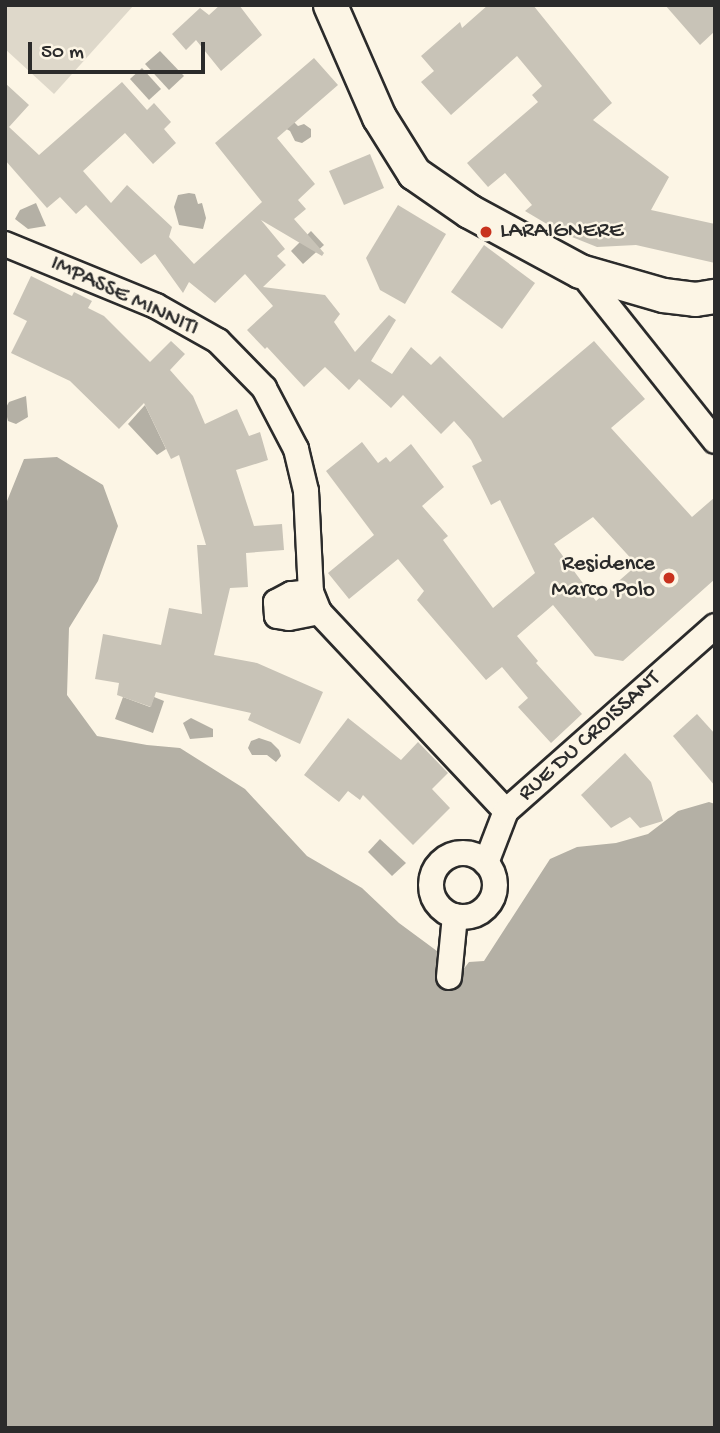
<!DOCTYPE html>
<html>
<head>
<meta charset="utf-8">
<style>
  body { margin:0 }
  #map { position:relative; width:720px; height:1433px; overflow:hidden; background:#fcf5e5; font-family:"Gochi Hand",sans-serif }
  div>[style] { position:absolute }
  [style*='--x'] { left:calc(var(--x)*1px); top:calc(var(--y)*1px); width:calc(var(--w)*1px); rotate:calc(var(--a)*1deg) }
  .green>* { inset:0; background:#ded8ca }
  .water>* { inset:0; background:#b4b0a5 }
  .building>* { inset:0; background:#c8c3b7 }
  .roads { filter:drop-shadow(2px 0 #2b2b2b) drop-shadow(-2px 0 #2b2b2b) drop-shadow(0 2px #2b2b2b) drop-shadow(0 -2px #2b2b2b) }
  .street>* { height:24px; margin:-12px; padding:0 12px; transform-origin:12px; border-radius:12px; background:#fcf5e5 }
  .street>.ring { margin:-12px; padding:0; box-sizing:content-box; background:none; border:24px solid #fcf5e5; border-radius:50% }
  .secondary>* { height:33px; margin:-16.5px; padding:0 16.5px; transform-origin:16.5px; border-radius:16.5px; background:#fcf5e5 }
  .dots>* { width:19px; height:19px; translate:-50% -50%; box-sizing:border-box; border:4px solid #fcf5e5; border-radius:50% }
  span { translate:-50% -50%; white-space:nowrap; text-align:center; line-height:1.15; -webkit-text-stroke:5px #fcf5e5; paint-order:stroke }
  .poi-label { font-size:23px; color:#2b2b2b }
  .left { translate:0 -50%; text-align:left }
  .right { translate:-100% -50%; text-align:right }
  .street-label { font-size:23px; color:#2b2b2b }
  .frame { position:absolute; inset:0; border:7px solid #2b2b2b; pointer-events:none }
  .scale { position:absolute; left:28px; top:42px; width:177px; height:32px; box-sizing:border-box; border:4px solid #2b2b2b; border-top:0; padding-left:9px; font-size:21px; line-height:24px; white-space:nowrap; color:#2b2b2b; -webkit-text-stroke:5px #fcf5e5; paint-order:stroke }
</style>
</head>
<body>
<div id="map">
  <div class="green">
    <div style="clip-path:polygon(5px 5px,134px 5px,54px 94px,5px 49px)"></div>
  </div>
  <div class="water">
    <div style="clip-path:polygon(160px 51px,184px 76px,169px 90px,145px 64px)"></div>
    <div style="clip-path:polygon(142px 68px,161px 89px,149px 100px,130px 79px)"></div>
    <div style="clip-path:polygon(291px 119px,298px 126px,304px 124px,311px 129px,311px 137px,302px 143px,295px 141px,290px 131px,281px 126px)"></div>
    <div style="clip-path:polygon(189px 193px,195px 194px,198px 204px,202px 203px,206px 218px,203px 229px,179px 225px,174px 207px,178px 195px)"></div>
    <div style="clip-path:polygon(36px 203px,46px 226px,28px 229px,15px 219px,20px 210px)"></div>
    <div style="clip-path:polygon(311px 231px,324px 245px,303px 264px,291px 251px)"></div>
    <div style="clip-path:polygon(26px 396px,28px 417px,16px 424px,8px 421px,5px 409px,9px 402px)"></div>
    <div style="clip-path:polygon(145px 405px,166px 449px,157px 455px,128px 424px)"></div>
    <div style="clip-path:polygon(57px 457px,103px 485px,118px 526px,98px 581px,69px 628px,67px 695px,97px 736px,147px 745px,180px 748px,245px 789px,307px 856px,362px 888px,399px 923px,441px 954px,459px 975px,469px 962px,484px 961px,550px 859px,577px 847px,616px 843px,648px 834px,678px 811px,709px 802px,715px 804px,715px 1428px,5px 1428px,5px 506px,24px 459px)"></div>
    <div style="clip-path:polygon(123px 697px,150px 707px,154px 697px,164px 701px,153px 733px,115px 719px)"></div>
    <div style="clip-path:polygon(191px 718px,213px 729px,213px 737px,190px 739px,183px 723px)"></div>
    <div style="clip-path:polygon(259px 738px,271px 742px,279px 750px,281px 756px,276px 762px,267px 755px,252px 755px,248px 748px,251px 741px)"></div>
    <div style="clip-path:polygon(380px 839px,406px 863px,392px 876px,368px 852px)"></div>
  </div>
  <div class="building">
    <div style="clip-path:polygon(220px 5px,239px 5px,262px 35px,221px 71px,196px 40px,186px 50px,172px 34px,200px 8px,209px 15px)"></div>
    <div style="clip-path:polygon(488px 5px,533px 5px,612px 103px,593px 120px,669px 177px,651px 210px,715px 224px,715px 263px,636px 245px,597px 247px,562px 233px,525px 211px,532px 205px,505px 173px,488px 187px,467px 163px,538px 102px,532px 95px,542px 86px,517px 56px,451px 115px,421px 82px,434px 71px,421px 56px,460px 22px,462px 28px)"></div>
    <div style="clip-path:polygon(665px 5px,715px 5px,715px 31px,700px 45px)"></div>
    <div style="clip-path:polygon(evenodd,314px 58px,338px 85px,277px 138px,315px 184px,298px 200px,306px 209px,294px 219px,324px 253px,322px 256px,261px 220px,285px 249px,277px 256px,286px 265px,263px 287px,325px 295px,340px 314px,334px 322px,355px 352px,389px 315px,396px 320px,371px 361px,392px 374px,411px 347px,431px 365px,440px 356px,503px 418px,594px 341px,645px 399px,611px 428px,692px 517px,715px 497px,715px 579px,623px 661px,595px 656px,553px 605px,517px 636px,538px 661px,536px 663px,582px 714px,551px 743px,518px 707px,528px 698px,502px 667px,486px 680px,417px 600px,424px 591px,398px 559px,349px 599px,328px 573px,374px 535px,326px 471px,362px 442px,378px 463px,386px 457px,390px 462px,411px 444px,444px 487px,422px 506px,448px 536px,443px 540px,493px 608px,535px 573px,500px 500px,491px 505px,472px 466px,482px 461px,471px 440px,454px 421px,441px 434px,403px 395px,391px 408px,359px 379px,349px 390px,325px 367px,304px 387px,267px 347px,265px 349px,247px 330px,273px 306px,245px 274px,215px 303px,189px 282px,183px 293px,155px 254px,141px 264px,86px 205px,76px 214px,60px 197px,47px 208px,5px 160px,5px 83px,29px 105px,9px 127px,39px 155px,122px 82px,147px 110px,154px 103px,171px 122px,164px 129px,176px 143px,153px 164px,125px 133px,83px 171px,111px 203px,127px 185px,172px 227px,169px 237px,194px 264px,262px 202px,215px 143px,314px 58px,593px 517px,637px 565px,596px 601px,554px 544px,593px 517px)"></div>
    <div style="clip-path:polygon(370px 154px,384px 188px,344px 205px,329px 171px)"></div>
    <div style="clip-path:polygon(398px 205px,446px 234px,405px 304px,380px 290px,366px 258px)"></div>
    <div style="clip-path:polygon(484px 245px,535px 283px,502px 329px,451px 292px)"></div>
    <div style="clip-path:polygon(31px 276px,72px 296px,74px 292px,92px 301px,88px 308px,104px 316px,150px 362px,171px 341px,185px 354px,170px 370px,193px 396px,205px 424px,237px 409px,249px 436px,260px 432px,268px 460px,236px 470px,254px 526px,282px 524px,284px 550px,246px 553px,248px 587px,230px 588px,214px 655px,257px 663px,323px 692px,300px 744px,248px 720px,251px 713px,156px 692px,151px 707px,117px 695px,119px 683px,95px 679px,103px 634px,161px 645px,169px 608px,202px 614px,197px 545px,206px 545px,179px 455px,171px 459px,144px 403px,119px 429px,70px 381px,11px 353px,27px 321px,13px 314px)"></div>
    <div style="clip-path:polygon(697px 714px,715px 734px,715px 786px,673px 736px)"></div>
    <div style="clip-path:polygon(348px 718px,401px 760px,418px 742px,448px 773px,432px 789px,450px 808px,413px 845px,363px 795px,360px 800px,348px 791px,339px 802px,304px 775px)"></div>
    <div style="clip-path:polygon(625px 753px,651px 782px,663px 821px,640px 828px,630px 817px,611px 828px,581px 795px)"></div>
  </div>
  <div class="roads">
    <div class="street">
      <div style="--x:5;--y:244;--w:163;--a:22.3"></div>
      <div style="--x:156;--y:306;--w:71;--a:29.4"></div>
      <div style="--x:218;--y:341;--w:66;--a:45.6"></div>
      <div style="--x:264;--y:388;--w:69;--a:62.3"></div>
      <div style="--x:296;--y:449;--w:43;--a:76.6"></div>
      <div style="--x:306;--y:491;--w:101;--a:87.2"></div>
      <div style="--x:311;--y:592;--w:22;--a:68"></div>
      <div style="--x:319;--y:612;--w:273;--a:46.8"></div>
      <div style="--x:580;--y:271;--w:217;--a:51.5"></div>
      <div style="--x:311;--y:592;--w:20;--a:174"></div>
      <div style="--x:291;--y:594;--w:17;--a:152"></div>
      <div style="--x:276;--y:602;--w:14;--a:86"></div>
      <div style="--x:277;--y:616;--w:12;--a:9"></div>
      <div style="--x:289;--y:618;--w:31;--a:-11"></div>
      <div class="ring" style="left:431px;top:853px;width:40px;height:40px"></div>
      <div style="--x:486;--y:863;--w:56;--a:-69"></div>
      <div style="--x:506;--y:811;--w:279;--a:-41.5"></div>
      <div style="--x:449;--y:977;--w:61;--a:-84.4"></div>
    </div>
    <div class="secondary">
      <div style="--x:330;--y:5;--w:122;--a:66.4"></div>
      <div style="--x:379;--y:117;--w:66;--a:58"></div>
      <div style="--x:414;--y:173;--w:67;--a:34.6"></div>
      <div style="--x:469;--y:211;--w:126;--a:28.4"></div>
      <div style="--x:580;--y:271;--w:86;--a:16.1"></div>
      <div style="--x:663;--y:295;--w:32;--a:7"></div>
      <div style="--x:695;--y:299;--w:20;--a:-9"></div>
    </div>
  </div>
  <div class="dots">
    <div style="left:486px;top:232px;background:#c8321e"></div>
    <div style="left:669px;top:578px;background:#c8321e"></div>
  </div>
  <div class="poi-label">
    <span class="left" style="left:500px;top:232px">LARAIGNERE</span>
    <span class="right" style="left:655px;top:578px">Residence<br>Marco Polo</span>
  </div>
  <div class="street-label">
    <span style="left:124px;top:297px;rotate:25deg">IMPASSE MINNITI</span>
    <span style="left:590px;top:737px;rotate:-42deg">RUE DU CROISSANT</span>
  </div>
  <div class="frame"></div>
  <div class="scale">50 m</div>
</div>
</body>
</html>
